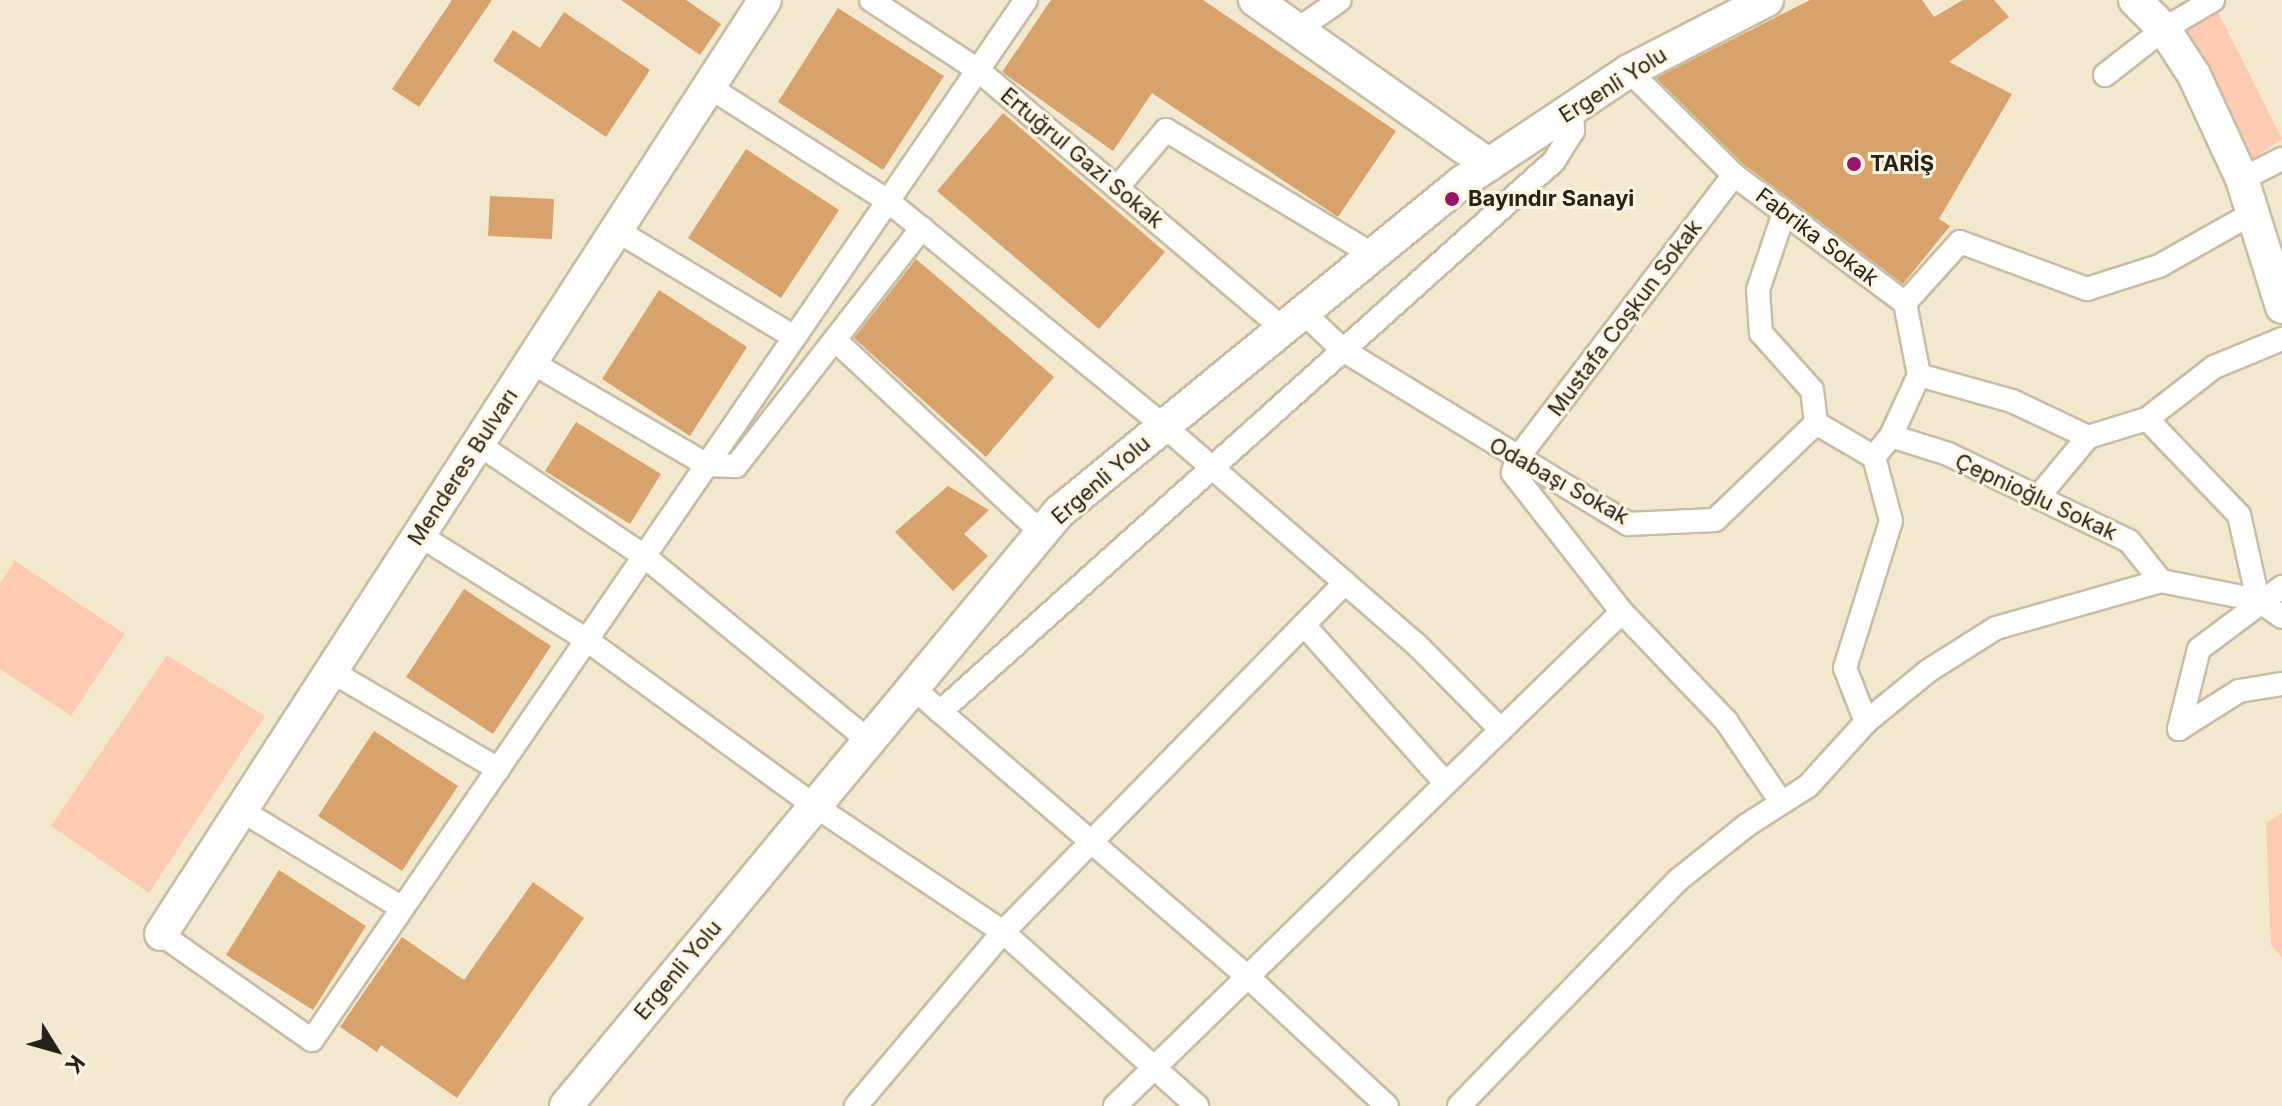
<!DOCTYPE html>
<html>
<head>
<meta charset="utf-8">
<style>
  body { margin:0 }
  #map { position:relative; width:2282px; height:1106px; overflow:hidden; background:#f3e8ce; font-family:Inter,sans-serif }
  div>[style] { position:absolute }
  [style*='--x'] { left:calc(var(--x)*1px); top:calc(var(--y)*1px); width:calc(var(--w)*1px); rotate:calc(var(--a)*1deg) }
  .green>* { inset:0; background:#fecab2 }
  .building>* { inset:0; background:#d7a26b }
  .roads { filter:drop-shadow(2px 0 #c8bca4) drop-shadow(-2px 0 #c8bca4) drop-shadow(0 2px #c8bca4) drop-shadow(0 -2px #c8bca4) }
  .street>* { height:22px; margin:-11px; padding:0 11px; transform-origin:11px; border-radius:11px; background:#fff }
  .secondary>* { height:32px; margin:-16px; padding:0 16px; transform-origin:16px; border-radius:16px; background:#fff }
  .dots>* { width:22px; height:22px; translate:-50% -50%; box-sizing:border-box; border:4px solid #fff5e1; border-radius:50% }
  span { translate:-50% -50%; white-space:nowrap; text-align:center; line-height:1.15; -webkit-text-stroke:6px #fff5e1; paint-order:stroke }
  .street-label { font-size:22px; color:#262218 }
  .poi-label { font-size:22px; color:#262218; font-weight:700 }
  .left { translate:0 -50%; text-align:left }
  .north { position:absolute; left:16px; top:1010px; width:80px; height:80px; -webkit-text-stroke:6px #fff5e1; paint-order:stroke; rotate:127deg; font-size:22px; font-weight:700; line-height:32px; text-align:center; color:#262218 }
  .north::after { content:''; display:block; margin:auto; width:28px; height:36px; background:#262218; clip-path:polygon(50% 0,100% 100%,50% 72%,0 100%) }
</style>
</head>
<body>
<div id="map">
  <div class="green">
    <div style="clip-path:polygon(2215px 6px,2282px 139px,2249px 161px,2177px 26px)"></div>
    <div style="clip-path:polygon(15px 561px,125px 634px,71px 716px,0 669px,0 583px)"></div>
    <div style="clip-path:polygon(167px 655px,265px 716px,149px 893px,51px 826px)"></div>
    <div style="clip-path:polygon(2282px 813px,2282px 958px,2271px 945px,2266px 823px)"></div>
  </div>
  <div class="building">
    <div style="clip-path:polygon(452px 0,492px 0,419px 107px,392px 89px)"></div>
    <div style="clip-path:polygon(621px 0,686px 0,721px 24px,700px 55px)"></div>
    <div style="clip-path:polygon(1051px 0,1203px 0,1396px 131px,1338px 217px,1152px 93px,1113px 151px,1002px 72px)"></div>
    <div style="clip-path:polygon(1810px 0,1922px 0,1934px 17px,1963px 0,1994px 0,2009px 17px,1949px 62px,2012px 94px,1939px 219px,1950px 226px,1903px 284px,1743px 164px,1656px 78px)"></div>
    <div style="clip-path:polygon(838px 8px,944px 76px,883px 170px,778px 102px)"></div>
    <div style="clip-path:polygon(564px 12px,650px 70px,606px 137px,493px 61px,513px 30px,540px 48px)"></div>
    <div style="clip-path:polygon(1003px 113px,1165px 252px,1099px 329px,937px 191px)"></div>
    <div style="clip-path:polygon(746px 149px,839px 210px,781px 298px,688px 238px)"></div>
    <div style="clip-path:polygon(490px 196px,554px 199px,552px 239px,488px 236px)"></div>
    <div style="clip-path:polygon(916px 259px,1054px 377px,986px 457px,854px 338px)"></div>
    <div style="clip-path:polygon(659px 290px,747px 347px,690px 436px,602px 379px)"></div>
    <div style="clip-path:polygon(576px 422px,661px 474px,630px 524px,545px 471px)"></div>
    <div style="clip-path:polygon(948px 486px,989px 510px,964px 534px,988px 556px,953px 591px,895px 532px)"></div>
    <div style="clip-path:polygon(464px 589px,551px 646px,493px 734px,406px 677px)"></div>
    <div style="clip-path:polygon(374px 731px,458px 786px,402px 871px,318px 816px)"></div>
    <div style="clip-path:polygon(279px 870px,366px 926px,313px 1010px,226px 955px)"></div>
    <div style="clip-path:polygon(533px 882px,584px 918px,457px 1098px,381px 1045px,377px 1052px,340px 1027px,402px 937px,464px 980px)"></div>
  </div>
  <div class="roads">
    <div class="street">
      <div style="--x:871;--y:0;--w:128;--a:33.2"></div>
      <div style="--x:978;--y:70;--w:400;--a:40.3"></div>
      <div style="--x:1297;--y:30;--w:52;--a:-34.9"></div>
      <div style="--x:1629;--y:71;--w:148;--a:44.7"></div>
      <div style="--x:1734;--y:175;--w:214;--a:36.8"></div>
      <div style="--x:1905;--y:303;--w:73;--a:79"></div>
      <div style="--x:1919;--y:375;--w:67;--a:114.7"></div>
      <div style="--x:1891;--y:436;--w:27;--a:129"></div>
      <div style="--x:1874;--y:457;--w:66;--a:75.1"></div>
      <div style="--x:1891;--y:521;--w:154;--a:107.4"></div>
      <div style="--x:1845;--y:668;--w:58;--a:68.7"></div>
      <div style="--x:2105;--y:75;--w:75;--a:-37.9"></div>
      <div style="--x:2164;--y:29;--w:57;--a:-30.6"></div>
      <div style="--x:709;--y:87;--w:212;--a:32.5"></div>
      <div style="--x:888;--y:201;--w:356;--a:39.2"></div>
      <div style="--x:1164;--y:426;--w:333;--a:40.9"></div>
      <div style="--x:1416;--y:644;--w:121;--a:45.3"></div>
      <div style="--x:1734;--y:175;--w:359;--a:127.4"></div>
      <div style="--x:1516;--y:460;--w:13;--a:103"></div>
      <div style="--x:1513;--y:473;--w:177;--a:51.9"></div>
      <div style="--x:1622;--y:612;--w:151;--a:46.3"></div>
      <div style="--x:1726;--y:721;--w:98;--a:55.8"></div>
      <div style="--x:2242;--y:179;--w:45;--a:-26.6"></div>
      <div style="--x:1117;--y:188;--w:76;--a:-49.8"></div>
      <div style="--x:1166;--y:130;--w:242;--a:31.1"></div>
      <div style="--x:1784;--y:213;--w:81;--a:108.7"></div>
      <div style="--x:1758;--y:290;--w:43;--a:86"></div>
      <div style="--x:1761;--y:333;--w:76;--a:48.2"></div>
      <div style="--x:1812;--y:390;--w:33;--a:83"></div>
      <div style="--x:1816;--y:423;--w:67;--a:30.4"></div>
      <div style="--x:616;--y:230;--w:208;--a:31"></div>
      <div style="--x:1905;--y:303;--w:82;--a:-48"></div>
      <div style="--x:1960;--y:242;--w:135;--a:20.3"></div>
      <div style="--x:2087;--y:289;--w:76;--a:-17.7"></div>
      <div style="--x:2159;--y:266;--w:108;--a:-29.4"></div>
      <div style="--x:1304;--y:313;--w:54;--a:43.5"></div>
      <div style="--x:1343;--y:350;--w:334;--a:31.4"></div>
      <div style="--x:1628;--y:524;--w:87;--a:-2.6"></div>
      <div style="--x:1715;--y:520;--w:140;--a:-43.8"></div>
      <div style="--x:835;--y:340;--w:283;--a:43"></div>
      <div style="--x:531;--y:362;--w:204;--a:30.3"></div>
      <div style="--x:707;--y:465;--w:29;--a:2"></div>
      <div style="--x:736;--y:466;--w:302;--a:-52"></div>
      <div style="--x:1919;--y:375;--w:97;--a:15.6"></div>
      <div style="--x:2012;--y:401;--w:84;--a:25.3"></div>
      <div style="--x:2147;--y:419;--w:133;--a:46.2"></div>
      <div style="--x:2239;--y:515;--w:87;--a:77.4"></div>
      <div style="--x:2258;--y:600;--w:29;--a:35"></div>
      <div style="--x:1891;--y:436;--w:60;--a:17.5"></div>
      <div style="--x:1948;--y:454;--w:201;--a:25.7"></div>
      <div style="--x:2129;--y:541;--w:51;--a:51.3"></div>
      <div style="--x:2161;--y:581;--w:99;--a:11.1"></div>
      <div style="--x:478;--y:444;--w:200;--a:34"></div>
      <div style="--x:644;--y:556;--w:291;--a:39.4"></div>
      <div style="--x:2039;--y:496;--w:77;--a:-50.3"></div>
      <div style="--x:2088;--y:437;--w:62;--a:-17"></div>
      <div style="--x:2147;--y:419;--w:85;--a:-37.8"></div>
      <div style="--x:2214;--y:367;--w:74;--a:-22.4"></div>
      <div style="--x:419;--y:535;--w:198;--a:32"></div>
      <div style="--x:587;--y:640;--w:282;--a:36.1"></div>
      <div style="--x:815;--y:806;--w:226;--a:33.8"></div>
      <div style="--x:1003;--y:932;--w:261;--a:41.9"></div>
      <div style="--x:1304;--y:625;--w:212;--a:48.1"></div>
      <div style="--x:331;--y:671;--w:194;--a:30.4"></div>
      <div style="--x:913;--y:688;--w:440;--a:40.8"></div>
      <div style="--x:1246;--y:975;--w:192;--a:42.9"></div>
      <div style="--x:940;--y:712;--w:825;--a:-41.9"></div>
      <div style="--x:1554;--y:161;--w:36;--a:-58"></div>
      <div style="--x:1573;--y:131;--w:22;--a:-93"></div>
      <div style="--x:2179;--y:729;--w:82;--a:-76"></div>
      <div style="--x:2199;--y:649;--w:104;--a:-36.8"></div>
      <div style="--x:2179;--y:729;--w:71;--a:-32.3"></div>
      <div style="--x:2239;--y:691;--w:44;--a:-9.2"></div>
      <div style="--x:241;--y:810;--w:188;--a:31.3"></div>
      <div style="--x:161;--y:934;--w:184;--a:35.1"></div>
      <div style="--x:312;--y:1040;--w:1262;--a:-55.53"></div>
      <div style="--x:856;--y:1106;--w:228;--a:-49.8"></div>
      <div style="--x:1003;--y:932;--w:489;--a:-45.6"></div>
      <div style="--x:1115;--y:1106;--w:708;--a:-44.26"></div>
      <div style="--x:1459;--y:1106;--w:315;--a:-45.9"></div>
      <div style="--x:1678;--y:880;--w:88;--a:-38.6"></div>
      <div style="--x:1747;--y:825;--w:72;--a:-32.6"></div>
      <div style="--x:1808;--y:786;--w:86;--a:-47.8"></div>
      <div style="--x:1866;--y:722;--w:80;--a:-39.4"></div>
      <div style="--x:1928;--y:671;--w:80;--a:-32.3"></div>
      <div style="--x:1996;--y:628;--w:172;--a:-15.9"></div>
    </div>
    <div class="secondary">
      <div style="--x:1255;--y:0;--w:286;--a:35.2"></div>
      <div style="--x:2135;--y:0;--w:41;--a:45"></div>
      <div style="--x:2164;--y:29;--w:55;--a:56.9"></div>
      <div style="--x:2194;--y:75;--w:115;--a:65.2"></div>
      <div style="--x:2242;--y:179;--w:134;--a:72.6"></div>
      <div style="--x:161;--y:934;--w:1112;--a:-57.11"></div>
      <div style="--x:566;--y:1106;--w:772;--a:-50.31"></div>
      <div style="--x:1059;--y:512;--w:519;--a:-39.3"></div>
      <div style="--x:1461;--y:183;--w:202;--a:-33.7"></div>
      <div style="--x:1629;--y:71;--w:155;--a:-27.2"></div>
    </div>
  </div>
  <div class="dots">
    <div style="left:1854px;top:164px;background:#97136a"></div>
    <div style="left:1452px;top:199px;background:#97136a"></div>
  </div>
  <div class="street-label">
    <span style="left:1613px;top:85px;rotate:-32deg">Ergenli Yolu</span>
    <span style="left:1082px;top:158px;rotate:40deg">Ertuğrul Gazi Sokak</span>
    <span style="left:1817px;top:237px;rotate:37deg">Fabrika Sokak</span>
    <span style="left:1625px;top:318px;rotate:-53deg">Mustafa Coşkun Sokak</span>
    <span style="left:463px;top:467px;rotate:-57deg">Menderes Bulvarı</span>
    <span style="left:1101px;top:480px;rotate:-41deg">Ergenli Yolu</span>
    <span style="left:1559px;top:481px;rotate:29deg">Odabaşı Sokak</span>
    <span style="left:2036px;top:497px;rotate:25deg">Çepnioğlu Sokak</span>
    <span style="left:678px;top:970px;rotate:-50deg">Ergenli Yolu</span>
  </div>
  <div class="poi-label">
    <span class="left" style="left:1870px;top:164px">TARİŞ</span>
    <span class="left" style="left:1468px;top:199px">Bayındır Sanayi</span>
  </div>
  <div class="north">K</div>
</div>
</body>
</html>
